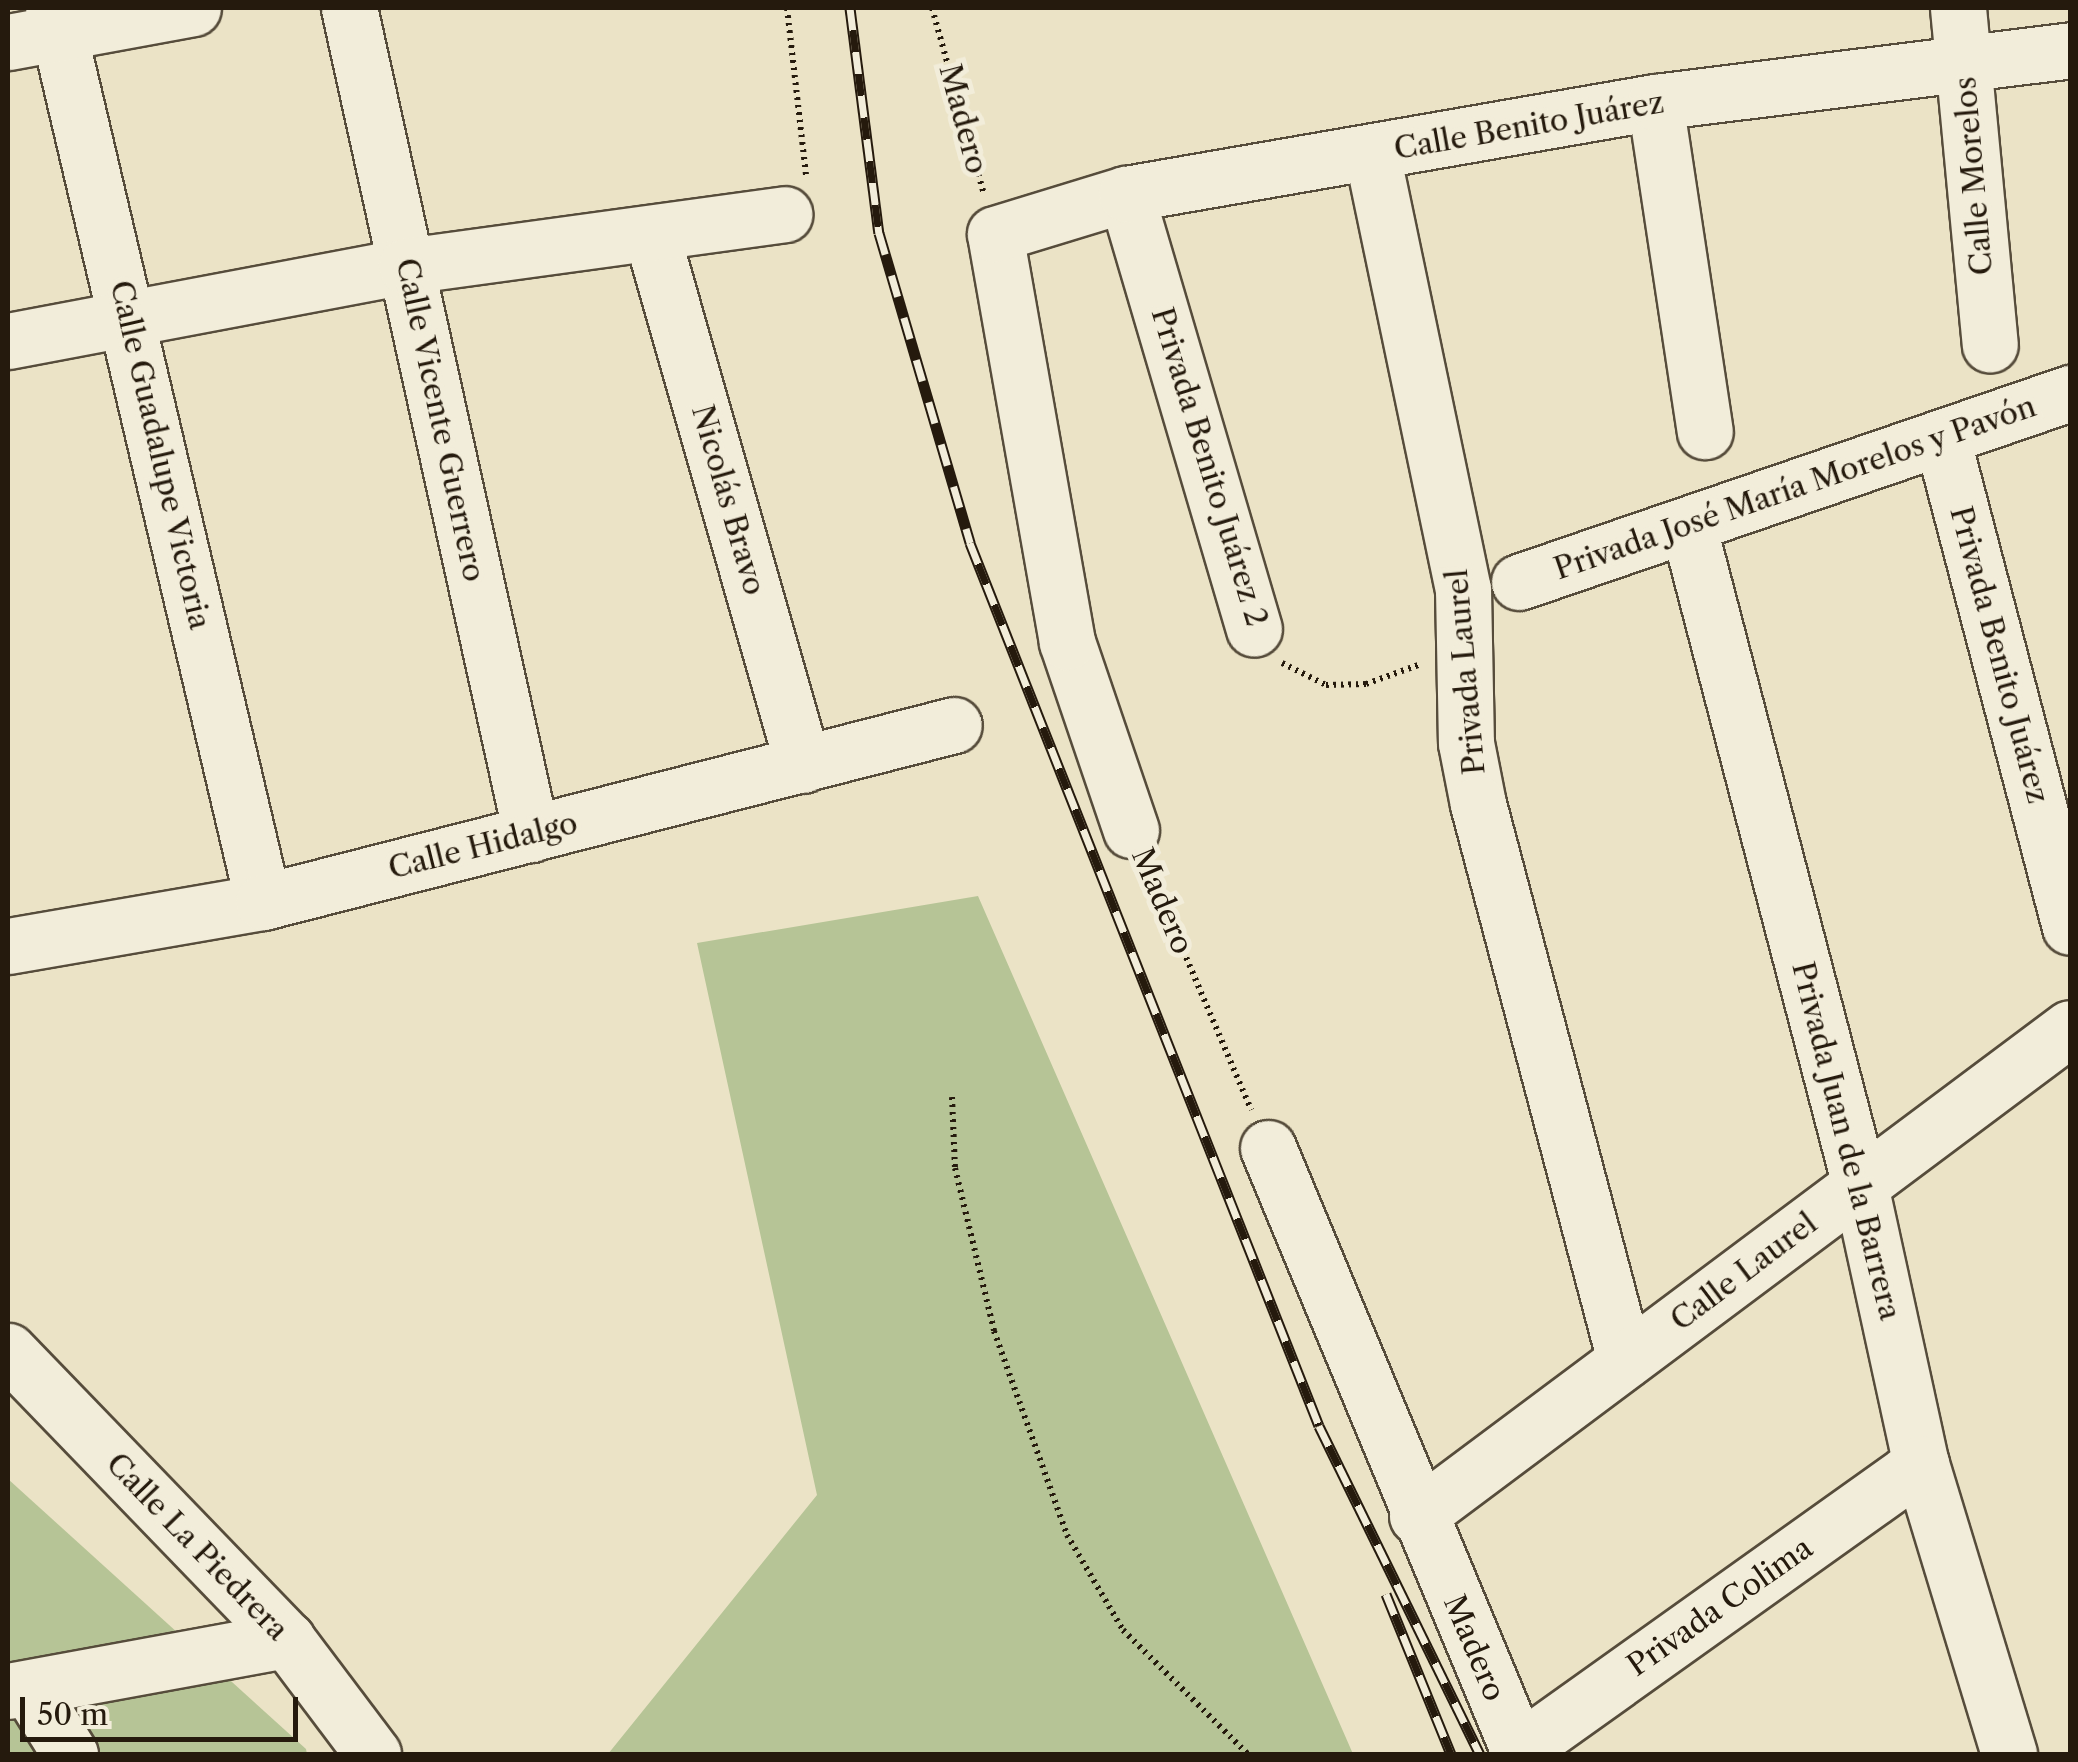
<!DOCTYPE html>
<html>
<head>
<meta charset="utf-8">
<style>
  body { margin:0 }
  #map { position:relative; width:2078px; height:1762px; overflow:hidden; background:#ebe3c6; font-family:"Libre Caslon Text",serif }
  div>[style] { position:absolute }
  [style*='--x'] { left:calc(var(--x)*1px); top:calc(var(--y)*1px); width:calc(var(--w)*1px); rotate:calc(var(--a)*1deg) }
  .green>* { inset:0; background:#b6c496 }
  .path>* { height:6px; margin-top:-3px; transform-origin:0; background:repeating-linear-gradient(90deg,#251a0d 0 2.5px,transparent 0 7.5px) }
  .roads { filter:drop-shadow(2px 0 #564c3b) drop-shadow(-2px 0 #564c3b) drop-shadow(0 2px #564c3b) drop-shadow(0 -2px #564c3b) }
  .minor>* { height:55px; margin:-27.5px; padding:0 27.5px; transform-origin:27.5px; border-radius:27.5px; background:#f2edda }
  .rail>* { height:11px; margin-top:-5.5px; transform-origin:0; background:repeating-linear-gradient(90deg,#f2edda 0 22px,#251a0d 0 44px); box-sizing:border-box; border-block:2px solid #251a0d }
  span { translate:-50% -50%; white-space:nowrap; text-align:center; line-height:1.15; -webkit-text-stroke:10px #f2edda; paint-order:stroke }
  .street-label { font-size:30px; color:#251a0d }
  .frame { position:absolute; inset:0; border:10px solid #251a0d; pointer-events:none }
  .scale { position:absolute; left:20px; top:1697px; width:278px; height:45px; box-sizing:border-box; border:5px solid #251a0d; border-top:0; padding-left:12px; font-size:30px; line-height:35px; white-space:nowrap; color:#251a0d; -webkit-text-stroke:8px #f2edda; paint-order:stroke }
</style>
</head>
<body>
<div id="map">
  <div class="green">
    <div style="clip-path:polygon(978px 896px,1353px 1754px,608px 1754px,817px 1495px,697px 943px)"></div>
    <div style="clip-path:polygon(8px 1479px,306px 1749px,307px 1754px,8px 1754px)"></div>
  </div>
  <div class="path">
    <div style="--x:787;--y:8;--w:168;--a:83.5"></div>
    <div style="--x:932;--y:8;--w:193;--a:74.4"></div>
    <div style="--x:1282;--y:663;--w:49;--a:26.6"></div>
    <div style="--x:1326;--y:685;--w:40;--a:-1.4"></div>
    <div style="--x:1366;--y:684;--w:59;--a:-20"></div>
    <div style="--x:1148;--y:868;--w:263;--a:66.9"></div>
    <div style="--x:952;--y:1097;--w:71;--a:87.6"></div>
    <div style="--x:955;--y:1168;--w:168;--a:76.5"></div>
    <div style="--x:994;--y:1331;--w:217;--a:70.3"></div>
    <div style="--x:1067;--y:1535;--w:110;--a:59.5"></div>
    <div style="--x:1123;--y:1630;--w:176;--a:44.8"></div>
  </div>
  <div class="roads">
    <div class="minor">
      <div style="--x:53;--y:8;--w:918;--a:76.78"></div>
      <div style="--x:349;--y:8;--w:846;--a:77.57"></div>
      <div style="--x:1958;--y:8;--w:338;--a:84.6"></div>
      <div style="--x:8;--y:42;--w:188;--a:-10.4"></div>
      <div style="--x:1655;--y:102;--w:333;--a:81.4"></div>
      <div style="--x:1372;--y:154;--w:444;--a:78.2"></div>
      <div style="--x:1463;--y:589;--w:154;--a:88.9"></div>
      <div style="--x:1466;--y:743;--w:62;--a:78.9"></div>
      <div style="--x:1478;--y:804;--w:575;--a:75.19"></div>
      <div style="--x:1126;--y:194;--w:453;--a:73.6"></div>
      <div style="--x:652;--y:236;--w:550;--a:74.07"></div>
      <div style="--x:8;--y:341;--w:405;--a:-10.7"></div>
      <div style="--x:406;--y:266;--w:382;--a:-7.8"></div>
      <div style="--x:1943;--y:442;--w:501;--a:75.33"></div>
      <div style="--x:1688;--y:525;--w:682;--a:75.39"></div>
      <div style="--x:1860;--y:1185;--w:286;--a:77.7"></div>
      <div style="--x:1921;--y:1464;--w:303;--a:73.1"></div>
      <div style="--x:1519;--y:582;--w:583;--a:-18.93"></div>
      <div style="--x:1131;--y:830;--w:199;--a:-108.8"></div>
      <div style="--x:1067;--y:642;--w:414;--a:-100"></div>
      <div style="--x:995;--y:234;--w:137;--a:-17"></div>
      <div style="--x:1126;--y:194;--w:537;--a:-9.87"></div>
      <div style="--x:1655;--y:102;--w:418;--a:-7.1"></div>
      <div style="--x:8;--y:946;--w:259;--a:-9.8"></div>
      <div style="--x:263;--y:902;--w:713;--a:-14.37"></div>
      <div style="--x:1268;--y:1148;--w:656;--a:67.42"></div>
      <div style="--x:8;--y:1351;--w:402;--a:46"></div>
      <div style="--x:287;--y:1640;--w:143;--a:53"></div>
      <div style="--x:1417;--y:1516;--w:815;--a:-36.77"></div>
      <div style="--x:29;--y:1688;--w:78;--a:58.2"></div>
      <div style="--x:8;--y:1691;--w:284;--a:-10.4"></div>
      <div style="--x:1518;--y:1751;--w:495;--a:-35.5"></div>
    </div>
  </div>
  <div class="rail">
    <div style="--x:850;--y:8;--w:227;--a:82.7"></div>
    <div style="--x:879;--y:233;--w:323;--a:73.6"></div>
    <div style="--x:970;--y:543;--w:949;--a:68.43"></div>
    <div style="--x:1319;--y:1426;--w:365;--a:63.9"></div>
    <div style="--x:1386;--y:1594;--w:173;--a:67.9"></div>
  </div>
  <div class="street-label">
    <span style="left:963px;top:119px;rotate:75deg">Madero</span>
    <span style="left:1529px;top:126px;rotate:-10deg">Calle Benito Juárez</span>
    <span style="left:1974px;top:176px;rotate:-95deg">Calle Morelos</span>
    <span style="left:440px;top:420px;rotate:78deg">Calle Vicente Guerrero</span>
    <span style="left:160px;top:455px;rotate:77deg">Calle Guadalupe Victoria</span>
    <span style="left:1209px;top:467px;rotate:73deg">Privada Benito Juárez 2</span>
    <span style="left:1795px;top:488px;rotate:-19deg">Privada José María Morelos y Pavón</span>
    <span style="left:728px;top:500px;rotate:74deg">Nicolás Bravo</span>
    <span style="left:1999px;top:655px;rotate:75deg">Privada Benito Juárez</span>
    <span style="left:1466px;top:672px;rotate:-95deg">Privada Laurel</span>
    <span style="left:483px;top:846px;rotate:-14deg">Calle Hidalgo</span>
    <span style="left:1162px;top:901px;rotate:67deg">Madero</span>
    <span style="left:1846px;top:1141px;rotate:76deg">Privada Juan de la Barrera</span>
    <span style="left:1744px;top:1272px;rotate:-37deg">Calle Laurel</span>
    <span style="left:197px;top:1547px;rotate:46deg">Calle La Piedrera</span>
    <span style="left:1720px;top:1607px;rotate:-35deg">Privada Colima</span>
    <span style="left:1474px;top:1648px;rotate:67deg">Madero</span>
  </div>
  <div class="frame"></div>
  <div class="scale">50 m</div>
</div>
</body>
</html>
